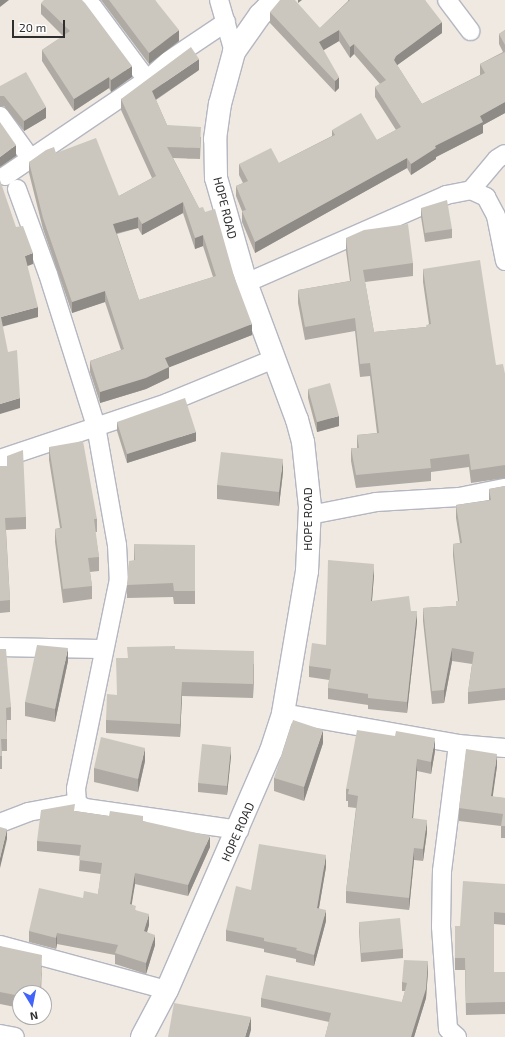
<!DOCTYPE html>
<html>
<head>
<meta charset="utf-8">
<style>
  body { margin:0 }
  #map { position:relative; width:505px; height:1037px; overflow:hidden; background:#efe9e1; font-family:"Exo 2",sans-serif }
  div>[style] { position:absolute }
  [style*='--x'] { left:calc(var(--x)*1px); top:calc(var(--y)*1px); width:calc(var(--w)*1px); rotate:calc(var(--a)*1deg) }
  .roads { filter:drop-shadow(1px 0 #b4b7c1) drop-shadow(-1px 0 #b4b7c1) drop-shadow(0 1px #b4b7c1) drop-shadow(0 -1px #b4b7c1) }
  .street>* { height:18px; margin:-9px; padding:0 9px; transform-origin:9px; border-radius:9px; background:#fff }
  .secondary>* { height:22px; margin:-11px; padding:0 11px; transform-origin:11px; border-radius:11px; background:#fff }
  .wall>* { inset:0; background:#afaba4 }
  .shaded-wall>* { inset:0; background:#8e8b86 }
  .building>* { inset:0; background:#cbc7bf }
  span { translate:-50% -50%; white-space:nowrap; text-align:center; line-height:1.15; -webkit-text-stroke:3px #fff; paint-order:stroke }
  .street-label { font-size:12px; color:#2e2e2e }
  .north { position:absolute; left:12px; top:985px; width:40px; height:40px; box-sizing:border-box; background:#fff; border:1px solid #ababab; border-radius:50%; rotate:170deg; font-size:11px; font-weight:700; line-height:16px; text-align:center; color:#2e2e2e }
  .north::after { content:''; display:block; margin:auto; width:14px; height:18px; background:#4264fb; clip-path:polygon(50% 0,100% 100%,50% 72%,0 100%) }
  .scale { position:absolute; left:12px; top:20px; width:53px; height:18px; box-sizing:border-box; border:2px solid #2e2e2e; border-top:0; padding-left:5px; font-size:12px; line-height:14px; white-space:nowrap; color:#2e2e2e; -webkit-text-stroke:3px #fff; paint-order:stroke }
</style>
</head>
<body>
<div id="map">
  <div class="roads">
    <div class="street">
      <div style="--x:84;--y:0;--w:11;--a:38"></div>
      <div style="--x:93;--y:7;--w:91;--a:53.5"></div>
      <div style="--x:219;--y:0;--w:54;--a:73.9"></div>
      <div style="--x:447;--y:0;--w:39;--a:53"></div>
      <div style="--x:0;--y:116;--w:53;--a:54.2"></div>
      <div style="--x:5;--y:176;--w:171;--a:-34.1"></div>
      <div style="--x:147;--y:80;--w:28;--a:-42"></div>
      <div style="--x:168;--y:61;--w:70;--a:-33.9"></div>
      <div style="--x:17;--y:189;--w:90;--a:70"></div>
      <div style="--x:48;--y:274;--w:159;--a:72.5"></div>
      <div style="--x:96;--y:426;--w:121;--a:80"></div>
      <div style="--x:117;--y:545;--w:34;--a:87"></div>
      <div style="--x:119;--y:579;--w:214;--a:101.6"></div>
      <div style="--x:76;--y:789;--w:14;--a:86"></div>
      <div style="--x:77;--y:803;--w:9;--a:32"></div>
      <div style="--x:85;--y:808;--w:156;--a:8.1"></div>
      <div style="--x:471;--y:190;--w:40;--a:-50"></div>
      <div style="--x:497;--y:159;--w:9;--a:-32"></div>
      <div style="--x:246;--y:283;--w:219;--a:-23.7"></div>
      <div style="--x:446;--y:195;--w:25;--a:-11"></div>
      <div style="--x:471;--y:190;--w:17;--a:25"></div>
      <div style="--x:486;--y:197;--w:21;--a:62"></div>
      <div style="--x:496;--y:216;--w:46;--a:78.7"></div>
      <div style="--x:0;--y:459;--w:176;--a:-18.5"></div>
      <div style="--x:167;--y:403;--w:116;--a:-22.4"></div>
      <div style="--x:310;--y:515;--w:67;--a:-11.1"></div>
      <div style="--x:376;--y:502;--w:83;--a:-3.4"></div>
      <div style="--x:459;--y:497;--w:47;--a:-11.1"></div>
      <div style="--x:0;--y:647;--w:104;--a:1.1"></div>
      <div style="--x:283;--y:713;--w:178;--a:10"></div>
      <div style="--x:458;--y:744;--w:47;--a:4.9"></div>
      <div style="--x:0;--y:823;--w:30;--a:-21"></div>
      <div style="--x:28;--y:812;--w:50;--a:-10.4"></div>
      <div style="--x:0;--y:945;--w:173;--a:15.1"></div>
      <div style="--x:0;--y:1034;--w:15;--a:11"></div>
      <div style="--x:457;--y:1037;--w:12;--a:-138"></div>
      <div style="--x:448;--y:1029;--w:102;--a:-93.9"></div>
      <div style="--x:441;--y:927;--w:56;--a:-89"></div>
      <div style="--x:442;--y:871;--w:128;--a:-82.8"></div>
    </div>
    <div class="secondary">
      <div style="--x:142;--y:1037;--w:53;--a:-62"></div>
      <div style="--x:167;--y:990;--w:261;--a:-66.5"></div>
      <div style="--x:271;--y:751;--w:40;--a:-72"></div>
      <div style="--x:283;--y:713;--w:144;--a:-80.4"></div>
      <div style="--x:307;--y:571;--w:64;--a:-87.3"></div>
      <div style="--x:310;--y:507;--w:65;--a:-96.1"></div>
      <div style="--x:303;--y:442;--w:23;--a:-105"></div>
      <div style="--x:297;--y:420;--w:146;--a:-110.4"></div>
      <div style="--x:246;--y:283;--w:109;--a:-105.9"></div>
      <div style="--x:216;--y:178;--w:39;--a:-91"></div>
      <div style="--x:215;--y:139;--w:35;--a:-82"></div>
      <div style="--x:220;--y:104;--w:54;--a:-74.9"></div>
      <div style="--x:234;--y:52;--w:45;--a:-54.9"></div>
      <div style="--x:260;--y:15;--w:21;--a:-45"></div>
    </div>
  </div>
  <div class="wall">
    <div style="clip-path:polygon(101px 0,155px 0,179px 41px,149px 64px)"></div>
    <div style="clip-path:polygon(348px 0,425px 0,442px 33px,397px 65px,422px 104px,480px 75px,480px 64px,503px 52px,499px 44px,499px 34px,505px 30px,505px 113px,483px 125px,483px 133px,436px 157px,436px 159px,411px 175px,407px 168px,255px 253px,242px 222px,242px 211px,236px 196px,236px 186px,243px 183px,239px 175px,239px 164px,279px 163px,332px 136px,332px 130px,377px 140px,396px 130px,375px 97px,375px 87px,380px 84px,354px 54px,350px 58px,339px 41px,323px 50px,339px 88px,335px 92px,270px 23px,270px 12px,320px 28px,348px 1px)"></div>
    <div style="clip-path:polygon(41px 3px,132px 77px,111px 92px,109px 88px,74px 111px,42px 61px,42px 50px,63px 36px,41px 14px)"></div>
    <div style="clip-path:polygon(evenodd,199px 70px,156px 100px,167px 125px,201px 137px,200px 159px,173px 158px,199px 208px,205px 212px,234px 276px,252px 335px,169px 367px,169px 378px,146px 389px,100px 403px,90px 372px,90px 361px,121px 350px,105px 302px,72px 313px,43px 229px,29px 173px,29px 162px,56px 153px,119px 196px,152px 178px,121px 110px,121px 99px,199px 70px,183px 213px,195px 249px,203px 246px,213px 277px,139px 300px,117px 234px,138px 228px,142px 235px,183px 213px)"></div>
    <div style="clip-path:polygon(0 86px,46px 118px,24px 131px,4px 106px,0 107px)"></div>
    <div style="clip-path:polygon(421px 208px,452px 229px,452px 238px,425px 242px,421px 217px)"></div>
    <div style="clip-path:polygon(346px 238px,413px 263px,413px 276px,365px 282px,374px 332px,426px 327px,429px 324px,423px 282px,423px 269px,496px 365px,505px 374px,505px 478px,471px 483px,469px 467px,431px 472px,431px 481px,356px 488px,351px 461px,351px 448px,357px 448px,357px 435px,377px 433px,370px 376px,360px 377px,355px 331px,305px 340px,298px 303px,298px 290px,350px 281px,346px 251px)"></div>
    <div style="clip-path:polygon(308px 389px,339px 426px,317px 432px,308px 398px)"></div>
    <div style="clip-path:polygon(117px 422px,196px 441px,127px 463px,117px 431px)"></div>
    <div style="clip-path:polygon(49px 447px,97px 519px,97px 532px,95px 532px,99px 557px,99px 571px,90px 572px,92px 586px,92px 599px,63px 603px,55px 542px,55px 529px,60px 528px,49px 460px)"></div>
    <div style="clip-path:polygon(7px 456px,26px 517px,26px 529px,6px 530px,10px 600px,10px 612px,0 613px,0 466px,7px 466px)"></div>
    <div style="clip-path:polygon(283px 472px,279px 506px,217px 499px,217px 485px)"></div>
    <div style="clip-path:polygon(505px 486px,505px 700px,468px 704px,468px 692px,472px 664px,452px 661px,444px 703px,432px 704px,423px 621px,423px 608px,456px 606px,458px 601px,453px 556px,453px 544px,460px 543px,456px 518px,456px 505px,489px 500px,489px 489px)"></div>
    <div style="clip-path:polygon(134px 544px,195px 591px,195px 604px,174px 604px,173px 597px,127px 598px,127px 585px,134px 560px)"></div>
    <div style="clip-path:polygon(374px 575px,372px 601px,411px 611px,417px 622px,407px 713px,368px 709px,368px 705px,328px 699px,328px 688px,329px 680px,309px 677px,309px 666px,326px 645px)"></div>
    <div style="clip-path:polygon(0 649px,11px 707px,11px 720px,7px 720px,7px 751px,2px 751px,2px 769px,0 769px)"></div>
    <div style="clip-path:polygon(175px 649px,254px 664px,253px 698px,182px 696px,180px 737px,106px 733px,106px 720px,117px 695px)"></div>
    <div style="clip-path:polygon(68px 661px,55px 722px,25px 716px,25px 702px)"></div>
    <div style="clip-path:polygon(323px 743px,304px 801px,274px 791px,274px 778px)"></div>
    <div style="clip-path:polygon(435px 751px,431px 774px,417px 771px,413px 818px,427px 832px,423px 861px,414px 860px,409px 910px,346px 903px,346px 891px,356px 808px,348px 807px,348px 801px,346px 801px,346px 789px)"></div>
    <div style="clip-path:polygon(231px 756px,227px 795px,198px 792px,198px 783px)"></div>
    <div style="clip-path:polygon(145px 761px,138px 792px,94px 782px,94px 768px)"></div>
    <div style="clip-path:polygon(497px 766px,492px 797px,505px 798px,505px 838px,501px 838px,501px 826px,459px 821px,459px 808px)"></div>
    <div style="clip-path:polygon(75px 811px,143px 821px,210px 847px,188px 896px,135px 884px,131px 905px,149px 925px,147px 932px,155px 945px,146px 974px,115px 964px,115px 955px,57px 944px,56px 949px,29px 942px,29px 931px,83px 898px,98px 894px,101px 874px,79px 871px,80px 856px,37px 851px,37px 841px)"></div>
    <div style="clip-path:polygon(326px 867px,319px 908px,326px 921px,314px 966px,296px 962px,296px 959px,264px 952px,264px 949px,226px 941px,226px 930px,251px 890px)"></div>
    <div style="clip-path:polygon(505px 884px,505px 925px,494px 924px,494px 972px,505px 972px,505px 1014px,466px 1015px,465px 970px,455px 970px,455px 926px,460px 926px)"></div>
    <div style="clip-path:polygon(359px 922px,403px 949px,403px 958px,361px 962px,359px 931px)"></div>
    <div style="clip-path:polygon(0 946px,42px 967px,20px 993px,20px 1008px,0 1004px)"></div>
    <div style="clip-path:polygon(428px 971px,426px 998px,414px 1037px,325px 1037px,329px 1022px,261px 1007px,261px 998px,402px 1002px,405px 991px,402px 991px,402px 982px)"></div>
  </div>
  <div class="shaded-wall">
    <div style="clip-path:polygon(0 0,9px 0,0 7px)"></div>
    <div style="clip-path:polygon(298px 0,302px 0,298px 3px)"></div>
    <div style="clip-path:polygon(442px 22px,442px 33px,396px 66px,394px 60px,396px 56px)"></div>
    <div style="clip-path:polygon(179px 30px,179px 41px,149px 64px,149px 53px)"></div>
    <div style="clip-path:polygon(339px 30px,339px 41px,319px 53px,319px 42px)"></div>
    <div style="clip-path:polygon(354px 44px,354px 54px,350px 58px,350px 47px)"></div>
    <div style="clip-path:polygon(199px 59px,199px 70px,152px 102px,152px 91px)"></div>
    <div style="clip-path:polygon(132px 66px,132px 77px,111px 92px,111px 80px)"></div>
    <div style="clip-path:polygon(109px 77px,109px 88px,74px 111px,74px 99px)"></div>
    <div style="clip-path:polygon(339px 77px,339px 88px,335px 92px,335px 81px)"></div>
    <div style="clip-path:polygon(505px 102px,505px 113px,483px 125px,483px 133px,436px 157px,436px 159px,411px 175px,411px 164px,435px 146px,480px 116px)"></div>
    <div style="clip-path:polygon(46px 107px,46px 118px,24px 131px,24px 121px)"></div>
    <div style="clip-path:polygon(16px 145px,16px 156px,0 167px,0 157px)"></div>
    <div style="clip-path:polygon(407px 158px,407px 168px,255px 253px,255px 242px)"></div>
    <div style="clip-path:polygon(183px 202px,183px 213px,142px 235px,142px 224px)"></div>
    <div style="clip-path:polygon(138px 217px,138px 228px,113px 234px,113px 224px)"></div>
    <div style="clip-path:polygon(203px 235px,203px 246px,195px 249px,195px 238px)"></div>
    <div style="clip-path:polygon(33px 253px,33px 264px,25px 267px,25px 256px)"></div>
    <div style="clip-path:polygon(105px 291px,105px 302px,72px 313px,72px 302px)"></div>
    <div style="clip-path:polygon(38px 307px,38px 317px,1px 327px,1px 317px)"></div>
    <div style="clip-path:polygon(252px 324px,252px 335px,165px 369px,165px 358px)"></div>
    <div style="clip-path:polygon(169px 367px,169px 378px,146px 389px,100px 403px,100px 392px)"></div>
    <div style="clip-path:polygon(20px 398px,20px 408px,0 414px,0 404px)"></div>
    <div style="clip-path:polygon(339px 416px,339px 426px,317px 432px,317px 422px)"></div>
    <div style="clip-path:polygon(196px 432px,196px 441px,127px 463px,127px 454px)"></div>
    <div style="clip-path:polygon(283px 459px,283px 472px,279px 506px,279px 492px)"></div>
    <div style="clip-path:polygon(374px 564px,374px 575px,371px 612px,371px 601px)"></div>
    <div style="clip-path:polygon(417px 611px,417px 622px,407px 713px,407px 702px)"></div>
    <div style="clip-path:polygon(68px 648px,68px 661px,55px 722px,55px 709px)"></div>
    <div style="clip-path:polygon(452px 648px,452px 661px,444px 703px,444px 690px)"></div>
    <div style="clip-path:polygon(254px 651px,254px 664px,253px 698px,253px 684px)"></div>
    <div style="clip-path:polygon(182px 682px,182px 696px,180px 737px,180px 724px)"></div>
    <div style="clip-path:polygon(323px 730px,323px 743px,304px 801px,304px 787px)"></div>
    <div style="clip-path:polygon(435px 738px,435px 751px,431px 774px,431px 762px)"></div>
    <div style="clip-path:polygon(231px 747px,231px 756px,227px 795px,227px 786px)"></div>
    <div style="clip-path:polygon(145px 748px,145px 761px,138px 792px,138px 779px)"></div>
    <div style="clip-path:polygon(497px 754px,497px 766px,491px 809px,491px 796px)"></div>
    <div style="clip-path:polygon(417px 759px,417px 771px,412px 830px,412px 818px)"></div>
    <div style="clip-path:polygon(427px 820px,427px 832px,423px 861px,423px 849px)"></div>
    <div style="clip-path:polygon(7px 829px,7px 839px,0 868px,0 858px)"></div>
    <div style="clip-path:polygon(210px 836px,210px 847px,188px 896px,188px 885px)"></div>
    <div style="clip-path:polygon(414px 848px,414px 860px,409px 910px,409px 898px)"></div>
    <div style="clip-path:polygon(326px 855px,326px 867px,317px 919px,317px 908px)"></div>
    <div style="clip-path:polygon(135px 873px,135px 884px,130px 915px,130px 904px)"></div>
    <div style="clip-path:polygon(326px 910px,326px 921px,314px 966px,314px 955px)"></div>
    <div style="clip-path:polygon(149px 914px,149px 925px,144px 942px,144px 931px)"></div>
    <div style="clip-path:polygon(57px 933px,57px 944px,56px 949px,56px 938px)"></div>
    <div style="clip-path:polygon(155px 935px,155px 945px,146px 974px,146px 963px)"></div>
    <div style="clip-path:polygon(42px 955px,41px 993px,40px 993px)"></div>
    <div style="clip-path:polygon(428px 961px,428px 971px,426px 998px,414px 1037px,411px 1037px)"></div>
    <div style="clip-path:polygon(251px 1017px,251px 1030px,249px 1037px,245px 1037px)"></div>
  </div>
  <div class="building">
    <div style="clip-path:polygon(44px 0,82px 0,85px 3px,132px 66px,111px 80px,109px 77px,74px 99px,42px 50px,70px 31px,41px 3px)"></div>
    <div style="clip-path:polygon(109px 0,155px 0,179px 30px,149px 53px)"></div>
    <div style="clip-path:polygon(280px 0,295px 0,320px 28px,350px 0,425px 0,442px 22px,396px 56px,394px 60px,422px 104px,485px 73px,480px 64px,505px 52px,505px 102px,480px 116px,483px 122px,435px 146px,436px 148px,411px 164px,407px 158px,255px 242px,242px 211px,246px 210px,236px 186px,248px 181px,239px 164px,271px 148px,279px 163px,335px 135px,332px 130px,361px 113px,377px 140px,401px 127px,375px 87px,386px 80px,354px 44px,350px 47px,339px 30px,319px 42px,339px 77px,335px 81px,270px 12px)"></div>
    <div style="clip-path:polygon(505px 30px,505px 45px,499px 34px)"></div>
    <div style="clip-path:polygon(evenodd,191px 47px,199px 59px,152px 91px,167px 125px,201px 127px,200px 148px,167px 147px,199px 208px,203px 207px,205px 212px,215px 209px,234px 276px,252px 324px,165px 358px,169px 367px,146px 378px,100px 392px,90px 361px,124px 349px,105px 291px,72px 302px,43px 218px,29px 162px,46px 150px,54px 147px,56px 153px,96px 138px,119px 196px,156px 176px,121px 99px,191px 47px,183px 202px,195px 238px,203px 235px,216px 276px,139px 300px,113px 224px,138px 217px,142px 224px,183px 202px)"></div>
    <div style="clip-path:polygon(26px 72px,46px 107px,24px 121px,4px 96px,0 96px,0 86px)"></div>
    <div style="clip-path:polygon(0 122px,16px 145px,0 157px)"></div>
    <div style="clip-path:polygon(0 180px,16px 227px,23px 226px,33px 253px,25px 256px,38px 307px,1px 317px,8px 352px,17px 350px,20px 398px,0 404px)"></div>
    <div style="clip-path:polygon(447px 200px,452px 229px,425px 233px,421px 208px)"></div>
    <div style="clip-path:polygon(408px 224px,413px 263px,363px 270px,374px 332px,427px 327px,426px 325px,431px 324px,423px 269px,480px 260px,496px 365px,503px 364px,505px 374px,505px 465px,471px 470px,469px 454px,430px 459px,431px 468px,356px 475px,351px 448px,359px 448px,357px 435px,379px 433px,370px 363px,360px 364px,355px 318px,305px 327px,298px 290px,351px 281px,346px 238px,364px 230px)"></div>
    <div style="clip-path:polygon(330px 383px,339px 416px,317px 422px,308px 389px)"></div>
    <div style="clip-path:polygon(185px 398px,196px 432px,127px 454px,117px 422px)"></div>
    <div style="clip-path:polygon(83px 441px,97px 519px,94px 519px,99px 557px,88px 558px,92px 586px,63px 589px,55px 529px,62px 528px,49px 447px)"></div>
    <div style="clip-path:polygon(23px 450px,26px 517px,5px 518px,10px 600px,0 601px,0 466px,7px 466px,7px 456px)"></div>
    <div style="clip-path:polygon(221px 452px,283px 459px,279px 492px,217px 485px)"></div>
    <div style="clip-path:polygon(505px 486px,505px 688px,468px 692px,474px 652px,452px 648px,444px 690px,432px 691px,423px 608px,456px 606px,456px 601px,459px 601px,453px 544px,462px 543px,456px 505px,491px 500px,489px 489px)"></div>
    <div style="clip-path:polygon(134px 544px,195px 545px,195px 591px,174px 591px,173px 583px,127px 585px,129px 561px,135px 560px)"></div>
    <div style="clip-path:polygon(328px 560px,374px 564px,371px 601px,409px 596px,411px 611px,417px 611px,407px 702px,368px 698px,368px 694px,328px 688px,331px 669px,309px 666px,312px 643px,326px 645px)"></div>
    <div style="clip-path:polygon(37px 645px,68px 648px,55px 709px,25px 702px)"></div>
    <div style="clip-path:polygon(175px 646px,175px 649px,254px 651px,253px 684px,182px 682px,180px 724px,106px 720px,107px 694px,117px 695px,116px 658px,128px 658px,127px 647px)"></div>
    <div style="clip-path:polygon(0 649px,6px 649px,11px 707px,6px 708px,7px 739px,1px 739px,2px 756px,0 756px)"></div>
    <div style="clip-path:polygon(293px 720px,323px 730px,304px 787px,274px 778px)"></div>
    <div style="clip-path:polygon(357px 730px,395px 736px,396px 731px,435px 738px,431px 762px,417px 759px,412px 818px,427px 820px,423px 849px,414px 848px,409px 898px,346px 891px,358px 796px,348px 794px,349px 789px,346px 789px)"></div>
    <div style="clip-path:polygon(101px 737px,145px 748px,138px 779px,94px 768px)"></div>
    <div style="clip-path:polygon(202px 744px,231px 747px,227px 786px,198px 783px)"></div>
    <div style="clip-path:polygon(466px 749px,497px 754px,491px 796px,505px 798px,505px 826px,501px 826px,503px 814px,459px 808px)"></div>
    <div style="clip-path:polygon(75px 804px,74px 811px,109px 816px,110px 811px,143px 816px,143px 821px,210px 836px,188px 885px,135px 873px,130px 904px,136px 906px,135px 910px,149px 914px,144px 931px,155px 935px,146px 963px,115px 953px,118px 945px,57px 933px,56px 938px,29px 931px,39px 888px,83px 898px,84px 891px,98px 894px,102px 863px,79px 860px,81px 845px,37px 841px,41px 810px)"></div>
    <div style="clip-path:polygon(0 827px,7px 829px,0 858px)"></div>
    <div style="clip-path:polygon(259px 844px,326px 855px,317px 908px,326px 910px,314px 955px,296px 950px,297px 948px,264px 941px,264px 938px,226px 930px,236px 886px,251px 890px)"></div>
    <div style="clip-path:polygon(463px 881px,505px 884px,505px 913px,494px 912px,494px 972px,505px 972px,505px 1002px,466px 1003px,465px 958px,455px 958px,455px 926px,460px 926px)"></div>
    <div style="clip-path:polygon(400px 918px,403px 949px,361px 953px,359px 922px)"></div>
    <div style="clip-path:polygon(0 946px,42px 955px,40px 993px,20px 993px,20px 996px,0 992px)"></div>
    <div style="clip-path:polygon(404px 960px,428px 961px,426px 989px,411px 1037px,325px 1037px,331px 1013px,261px 998px,266px 975px,402px 1002px,407px 983px,402px 982px)"></div>
    <div style="clip-path:polygon(174px 1003px,251px 1017px,245px 1037px,168px 1037px)"></div>
  </div>
  <div class="street-label">
    <span style="left:225px;top:208px;rotate:76deg">HOPE ROAD</span>
    <span style="left:308px;top:519px;rotate:-90deg">HOPE ROAD</span>
    <span style="left:238px;top:832px;rotate:-66deg">HOPE ROAD</span>
  </div>
  <div class="north">N</div>
  <div class="scale">20 m</div>
</div>
</body>
</html>
